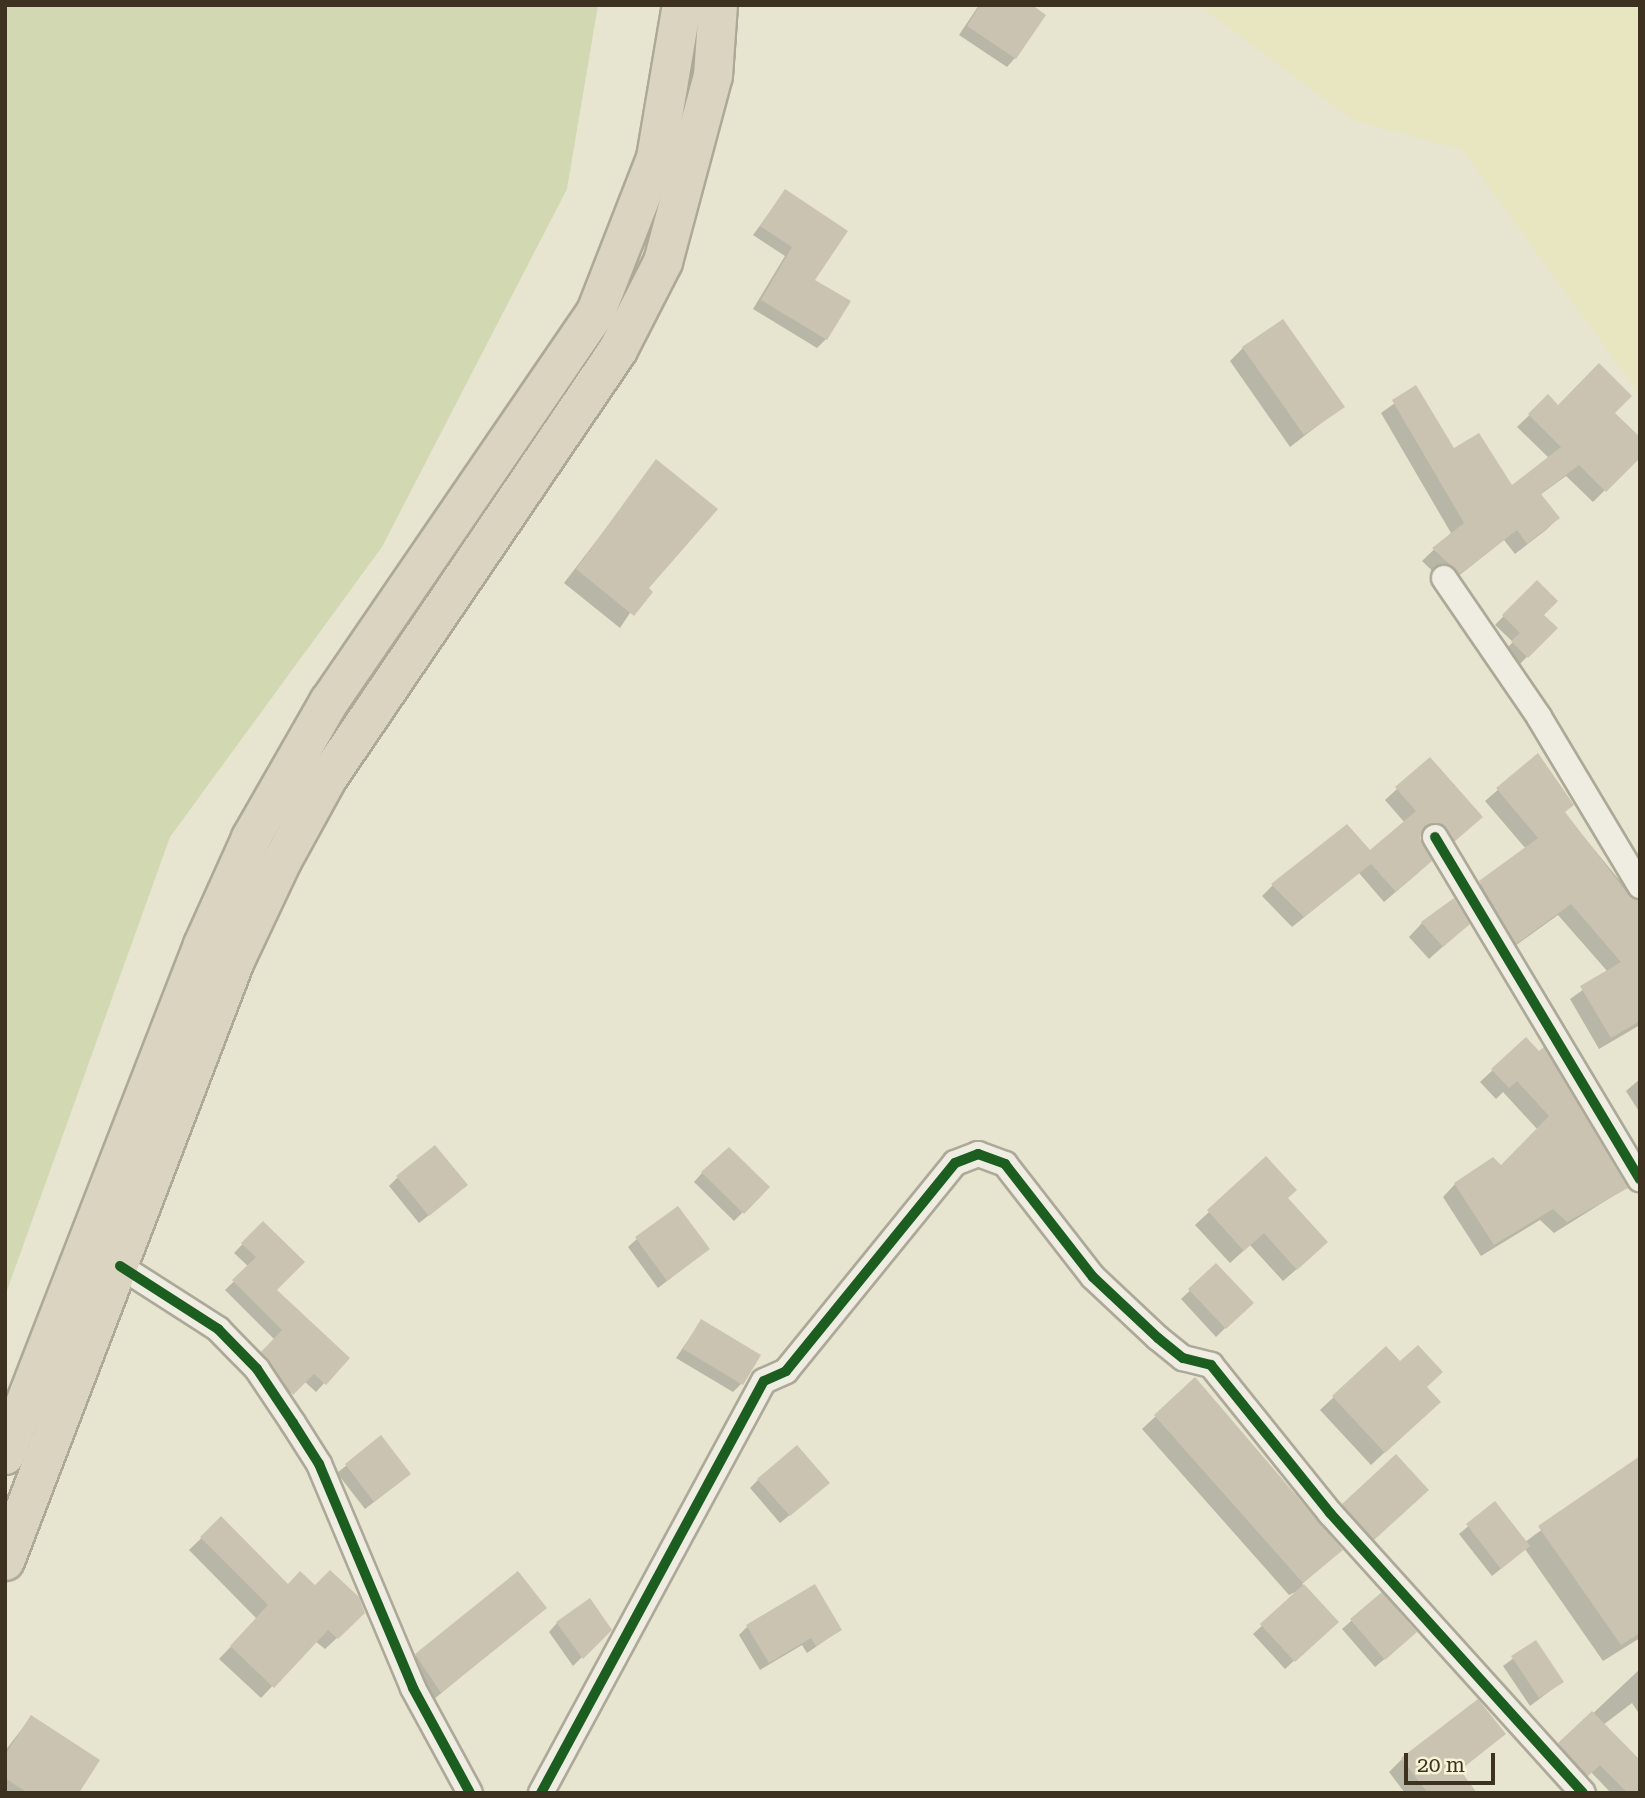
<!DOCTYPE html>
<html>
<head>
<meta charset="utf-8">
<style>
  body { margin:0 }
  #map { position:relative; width:1645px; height:1798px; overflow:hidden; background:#e7e4d0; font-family:"Roboto Serif",serif }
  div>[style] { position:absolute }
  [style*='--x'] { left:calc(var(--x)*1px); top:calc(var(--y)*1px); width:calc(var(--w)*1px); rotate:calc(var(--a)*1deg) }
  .farmland>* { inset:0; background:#e7e6c0 }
  .green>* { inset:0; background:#d2d9b2 }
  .shadow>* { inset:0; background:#0003 }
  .building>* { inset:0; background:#cbc3b1 }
  .roads { filter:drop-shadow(2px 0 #ada998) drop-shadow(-2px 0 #ada998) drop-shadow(0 2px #ada998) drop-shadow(0 -2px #ada998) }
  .street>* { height:24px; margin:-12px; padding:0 12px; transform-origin:12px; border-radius:12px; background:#efede2 }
  .highway>* { height:38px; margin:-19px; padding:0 19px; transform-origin:19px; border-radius:19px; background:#dad4c0 }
  .cycleway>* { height:10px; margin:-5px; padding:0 5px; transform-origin:5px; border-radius:5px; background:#1b5e20 }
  span { translate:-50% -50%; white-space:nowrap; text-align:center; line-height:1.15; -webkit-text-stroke:5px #f7f3d7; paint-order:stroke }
  .frame { position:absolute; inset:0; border:7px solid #3d321f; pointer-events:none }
  .scale { position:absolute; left:1404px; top:1753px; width:91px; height:32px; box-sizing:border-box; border:4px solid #3d321f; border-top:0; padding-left:9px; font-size:21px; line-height:24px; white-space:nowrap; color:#3d321f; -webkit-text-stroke:5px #f7f3d7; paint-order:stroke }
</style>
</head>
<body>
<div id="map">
  <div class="farmland">
    <div style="clip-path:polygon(1199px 5px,1640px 5px,1640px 395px,1462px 150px,1353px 120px)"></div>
  </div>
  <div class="green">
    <div style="clip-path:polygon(5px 5px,598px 5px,567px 189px,382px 547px,170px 837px,5px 1296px)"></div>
  </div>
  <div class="shadow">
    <div style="clip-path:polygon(979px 5px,1029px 5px,1015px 58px,1007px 67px,959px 35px)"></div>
    <div style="clip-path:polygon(785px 191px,826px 339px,817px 348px,753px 309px,785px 256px,753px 235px)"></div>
    <div style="clip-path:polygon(1243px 348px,1342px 407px,1290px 447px,1230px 361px)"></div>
    <div style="clip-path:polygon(1416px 388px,1454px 451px,1511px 488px,1549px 458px,1517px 427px,1548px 397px,1558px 407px,1613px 413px,1640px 455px,1593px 502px,1566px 476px,1540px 495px,1558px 518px,1546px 530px,1515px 554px,1504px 540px,1447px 585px,1422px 561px,1451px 533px,1381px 413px)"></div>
    <div style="clip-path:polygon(657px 462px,646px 589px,620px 628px,564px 583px)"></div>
    <div style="clip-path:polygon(1537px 582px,1542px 615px,1555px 628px,1518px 666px,1504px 651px,1513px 642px,1495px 625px)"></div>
    <div style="clip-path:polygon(1537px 756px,1564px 813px,1640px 905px,1640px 1025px,1599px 1049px,1570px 999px,1608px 972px,1558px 915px,1504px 954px,1468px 894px,1526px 849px,1485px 801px)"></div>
    <div style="clip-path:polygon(1430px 759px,1469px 828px,1443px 851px,1431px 835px,1420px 835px,1419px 872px,1384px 902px,1359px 873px,1292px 927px,1262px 896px,1273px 885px,1369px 853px,1405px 823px,1385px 800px)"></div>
    <div style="clip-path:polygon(1422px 923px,1468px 924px,1429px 959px,1409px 937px)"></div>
    <div style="clip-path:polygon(1526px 1039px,1626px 1188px,1554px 1233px,1540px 1220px,1481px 1256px,1443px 1197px,1455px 1184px,1501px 1167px,1538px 1130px,1503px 1092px,1496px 1099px,1480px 1082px)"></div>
    <div style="clip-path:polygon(1640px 1079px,1640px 1113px,1626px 1091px)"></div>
    <div style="clip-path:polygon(1266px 1159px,1312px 1256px,1283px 1281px,1250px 1245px,1230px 1263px,1195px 1225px)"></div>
    <div style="clip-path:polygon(702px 1173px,768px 1187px,734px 1221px,694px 1182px)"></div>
    <div style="clip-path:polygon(397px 1178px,457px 1193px,419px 1223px,389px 1186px)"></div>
    <div style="clip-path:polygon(263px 1223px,274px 1290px,347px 1358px,316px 1392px,304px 1381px,282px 1401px,254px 1362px,275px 1340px,225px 1290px,249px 1267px,234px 1253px)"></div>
    <div style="clip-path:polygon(637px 1239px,708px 1249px,658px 1288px,628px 1247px)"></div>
    <div style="clip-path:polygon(1216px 1266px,1251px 1303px,1216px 1337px,1181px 1299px)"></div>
    <div style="clip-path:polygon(701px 1321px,741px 1384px,733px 1392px,676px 1358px)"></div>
    <div style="clip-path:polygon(1386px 1348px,1425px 1388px,1425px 1415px,1371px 1465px,1320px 1410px)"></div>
    <div style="clip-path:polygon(1195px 1380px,1341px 1550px,1302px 1584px,1336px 1622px,1285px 1669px,1253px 1634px,1302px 1589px,1289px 1595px,1142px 1429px)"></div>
    <div style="clip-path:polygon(381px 1438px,400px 1482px,365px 1509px,337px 1473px)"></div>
    <div style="clip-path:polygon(1640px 1458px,1640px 1638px,1603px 1661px,1525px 1549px,1492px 1576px,1459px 1534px,1495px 1504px,1525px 1542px)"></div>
    <div style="clip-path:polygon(758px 1480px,819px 1491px,780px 1523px,750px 1488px)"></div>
    <div style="clip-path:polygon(1413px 1503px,1360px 1552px,1330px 1518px,1343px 1505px)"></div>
    <div style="clip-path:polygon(221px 1519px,288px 1586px,351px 1625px,325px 1649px,315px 1641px,261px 1698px,219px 1659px,257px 1619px,189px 1550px)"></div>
    <div style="clip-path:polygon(1381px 1595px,1406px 1641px,1375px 1667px,1342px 1629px)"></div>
    <div style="clip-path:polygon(545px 1607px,427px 1705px,403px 1669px,416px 1655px)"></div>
    <div style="clip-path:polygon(557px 1623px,610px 1629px,573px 1666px,549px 1632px)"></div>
    <div style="clip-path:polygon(747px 1627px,840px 1630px,807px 1653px,802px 1645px,760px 1670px,739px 1635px)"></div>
    <div style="clip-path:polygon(1535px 1642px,1562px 1682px,1530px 1706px,1503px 1666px)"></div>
    <div style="clip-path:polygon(1640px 1669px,1640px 1715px,1632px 1703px,1603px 1725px,1639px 1793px,1611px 1793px,1591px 1772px,1579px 1784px,1551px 1753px)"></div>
    <div style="clip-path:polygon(31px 1717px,77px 1793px,5px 1793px,5px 1751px)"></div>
    <div style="clip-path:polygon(1504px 1734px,1459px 1771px,1459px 1793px,1405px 1793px,1389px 1772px,1402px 1759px)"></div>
  </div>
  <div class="building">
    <div style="clip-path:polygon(980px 5px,1032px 5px,1046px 15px,1016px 59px,967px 26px)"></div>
    <div style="clip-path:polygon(785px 189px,848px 231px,815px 280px,851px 301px,827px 340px,761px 300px,792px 247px,760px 226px)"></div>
    <div style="clip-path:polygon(1283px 319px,1345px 407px,1304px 435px,1242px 347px)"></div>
    <div style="clip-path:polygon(1599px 363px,1632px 396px,1615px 413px,1640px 437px,1640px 458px,1606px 492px,1579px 465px,1541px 494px,1560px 518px,1527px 544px,1517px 530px,1460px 574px,1432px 548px,1464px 523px,1392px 400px,1416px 385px,1454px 448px,1479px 433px,1512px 485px,1561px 447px,1528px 414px,1548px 394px,1558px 405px)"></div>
    <div style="clip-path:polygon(656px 459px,718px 509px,649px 588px,653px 592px,634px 616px,576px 569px)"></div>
    <div style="clip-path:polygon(1537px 580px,1558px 601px,1544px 615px,1558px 628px,1528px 658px,1511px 641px,1520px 633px,1502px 615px)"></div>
    <div style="clip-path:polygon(1538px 753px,1574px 805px,1565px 812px,1628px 894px,1640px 901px,1640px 1021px,1611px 1038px,1580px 986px,1621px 962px,1571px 904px,1516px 944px,1479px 881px,1538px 838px,1496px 788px)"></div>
    <div style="clip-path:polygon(1430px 757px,1483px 817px,1455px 841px,1443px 824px,1427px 825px,1420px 838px,1432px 861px,1396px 892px,1371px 864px,1304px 917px,1271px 884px,1347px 824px,1370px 850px,1416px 811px,1395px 787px)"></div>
    <div style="clip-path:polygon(1454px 898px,1470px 924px,1443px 947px,1421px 922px)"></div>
    <div style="clip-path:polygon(1526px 1037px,1539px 1051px,1544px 1047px,1628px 1188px,1567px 1222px,1553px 1209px,1494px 1245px,1454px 1183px,1493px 1157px,1501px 1165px,1549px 1116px,1517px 1081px,1509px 1088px,1491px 1069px)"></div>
    <div style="clip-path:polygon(435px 1145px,468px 1185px,429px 1216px,396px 1176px)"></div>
    <div style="clip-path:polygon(729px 1147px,770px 1187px,744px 1214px,701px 1172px)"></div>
    <div style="clip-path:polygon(1266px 1156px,1297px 1190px,1288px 1198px,1328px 1242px,1297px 1270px,1264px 1233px,1244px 1251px,1207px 1210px)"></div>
    <div style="clip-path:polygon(678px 1206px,710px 1249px,667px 1281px,635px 1237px)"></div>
    <div style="clip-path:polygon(263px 1221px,305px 1262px,277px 1290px,350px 1358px,326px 1385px,314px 1374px,293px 1395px,261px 1352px,282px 1330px,232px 1280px,256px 1257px,241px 1243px)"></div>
    <div style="clip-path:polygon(1216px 1263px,1254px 1303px,1226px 1329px,1188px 1289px)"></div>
    <div style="clip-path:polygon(701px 1319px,761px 1355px,743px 1385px,683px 1349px)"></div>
    <div style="clip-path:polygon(1418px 1345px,1443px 1372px,1427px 1387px,1441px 1402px,1385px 1453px,1332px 1396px,1386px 1346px,1400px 1361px)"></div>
    <div style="clip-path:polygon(1195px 1377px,1343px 1550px,1303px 1583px,1154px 1415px)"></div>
    <div style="clip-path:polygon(381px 1435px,411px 1474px,374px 1502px,345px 1464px)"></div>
    <div style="clip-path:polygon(797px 1445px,830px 1483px,790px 1516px,757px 1479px)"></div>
    <div style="clip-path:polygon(1396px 1454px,1429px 1490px,1374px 1540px,1342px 1504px)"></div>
    <div style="clip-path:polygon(1640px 1456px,1640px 1633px,1621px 1645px,1538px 1526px)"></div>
    <div style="clip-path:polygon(1495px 1501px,1530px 1546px,1501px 1569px,1466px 1524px)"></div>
    <div style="clip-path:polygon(221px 1516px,288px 1584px,300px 1571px,315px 1585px,330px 1570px,359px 1597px,365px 1613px,338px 1639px,328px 1630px,274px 1688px,230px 1646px,268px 1605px,200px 1537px)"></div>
    <div style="clip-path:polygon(518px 1571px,547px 1608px,441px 1693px,415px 1654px)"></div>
    <div style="clip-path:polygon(815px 1584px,842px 1630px,816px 1646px,811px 1638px,769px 1663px,746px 1625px)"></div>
    <div style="clip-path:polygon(1304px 1584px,1339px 1622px,1295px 1662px,1260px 1624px)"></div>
    <div style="clip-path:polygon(1382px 1592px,1417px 1632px,1385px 1660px,1350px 1619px)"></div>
    <div style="clip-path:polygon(590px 1598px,612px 1630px,583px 1659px,556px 1622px)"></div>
    <div style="clip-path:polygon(1536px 1640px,1564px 1682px,1539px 1698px,1511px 1656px)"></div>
    <div style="clip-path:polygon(1478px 1699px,1506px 1734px,1460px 1770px,1477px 1793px,1428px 1793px,1401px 1758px)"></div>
    <div style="clip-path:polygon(1592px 1711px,1640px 1760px,1640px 1793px,1628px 1793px,1600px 1765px,1588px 1776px,1558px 1743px)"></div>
    <div style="clip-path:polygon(31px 1715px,100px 1760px,79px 1793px,28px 1793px,5px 1778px,5px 1755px)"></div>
  </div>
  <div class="roads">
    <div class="street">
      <div style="--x:1444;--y:578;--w:168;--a:55.6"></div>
      <div style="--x:1539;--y:717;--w:197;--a:59.1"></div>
      <div style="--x:1435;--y:837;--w:399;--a:59.1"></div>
      <div style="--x:120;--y:1266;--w:117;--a:32.7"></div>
      <div style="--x:218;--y:1329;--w:56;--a:45.7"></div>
      <div style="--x:257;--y:1369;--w:65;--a:56.3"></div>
      <div style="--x:293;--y:1423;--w:49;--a:57.6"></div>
      <div style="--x:319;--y:1464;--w:243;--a:67.2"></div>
      <div style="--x:413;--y:1688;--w:119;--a:61.5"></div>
      <div style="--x:541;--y:1793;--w:468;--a:-61.6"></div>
      <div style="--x:764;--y:1381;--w:24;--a:-24"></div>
      <div style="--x:786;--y:1371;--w:268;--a:-50.9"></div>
      <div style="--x:955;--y:1163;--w:25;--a:-21"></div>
      <div style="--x:978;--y:1154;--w:29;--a:20"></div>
      <div style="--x:1005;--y:1164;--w:143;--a:52.1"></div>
      <div style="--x:1093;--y:1277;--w:89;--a:43.2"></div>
      <div style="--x:1158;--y:1338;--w:32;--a:39"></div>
      <div style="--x:1183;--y:1358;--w:29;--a:14"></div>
      <div style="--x:1211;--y:1365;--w:190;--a:51.2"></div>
      <div style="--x:1330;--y:1513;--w:377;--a:47.9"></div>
    </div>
    <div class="highway">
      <div style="--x:5;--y:1455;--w:547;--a:-68.78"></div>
      <div style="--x:203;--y:945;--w:117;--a:-65.8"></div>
      <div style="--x:251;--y:838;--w:157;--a:-60.2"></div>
      <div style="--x:329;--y:702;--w:473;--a:-55.6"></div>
      <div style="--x:596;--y:312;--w:165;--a:-68.7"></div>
      <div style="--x:656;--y:158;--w:155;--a:-80.4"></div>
      <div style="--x:5;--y:1561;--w:643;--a:-69.03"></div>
      <div style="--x:235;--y:961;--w:110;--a:-64.8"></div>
      <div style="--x:282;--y:861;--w:94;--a:-61.2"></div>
      <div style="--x:327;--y:779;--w:518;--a:-55.85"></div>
      <div style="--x:618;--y:350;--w:99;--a:-62.9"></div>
      <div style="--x:663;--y:262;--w:193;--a:-75"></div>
      <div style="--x:713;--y:76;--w:71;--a:-86"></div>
    </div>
  </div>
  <div class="cycleway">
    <div style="--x:1435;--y:837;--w:399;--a:59.1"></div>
    <div style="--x:120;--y:1266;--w:117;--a:32.7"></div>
    <div style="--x:218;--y:1329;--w:56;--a:45.7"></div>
    <div style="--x:257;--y:1369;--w:65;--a:56.3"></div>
    <div style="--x:293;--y:1423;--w:49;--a:57.6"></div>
    <div style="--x:319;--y:1464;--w:243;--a:67.2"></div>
    <div style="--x:413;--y:1688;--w:119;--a:61.5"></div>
    <div style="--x:541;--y:1793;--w:468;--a:-61.6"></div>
    <div style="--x:764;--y:1381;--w:24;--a:-24"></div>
    <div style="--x:786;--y:1371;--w:268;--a:-50.9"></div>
    <div style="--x:955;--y:1163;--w:25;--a:-21"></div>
    <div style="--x:978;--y:1154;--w:29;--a:20"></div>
    <div style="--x:1005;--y:1164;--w:143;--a:52.1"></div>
    <div style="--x:1093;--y:1277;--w:89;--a:43.2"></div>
    <div style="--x:1158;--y:1338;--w:32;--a:39"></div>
    <div style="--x:1183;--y:1358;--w:29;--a:14"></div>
    <div style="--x:1211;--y:1365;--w:190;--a:51.2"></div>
    <div style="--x:1330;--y:1513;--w:377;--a:47.9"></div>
  </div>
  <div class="frame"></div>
  <div class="scale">20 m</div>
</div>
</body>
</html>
